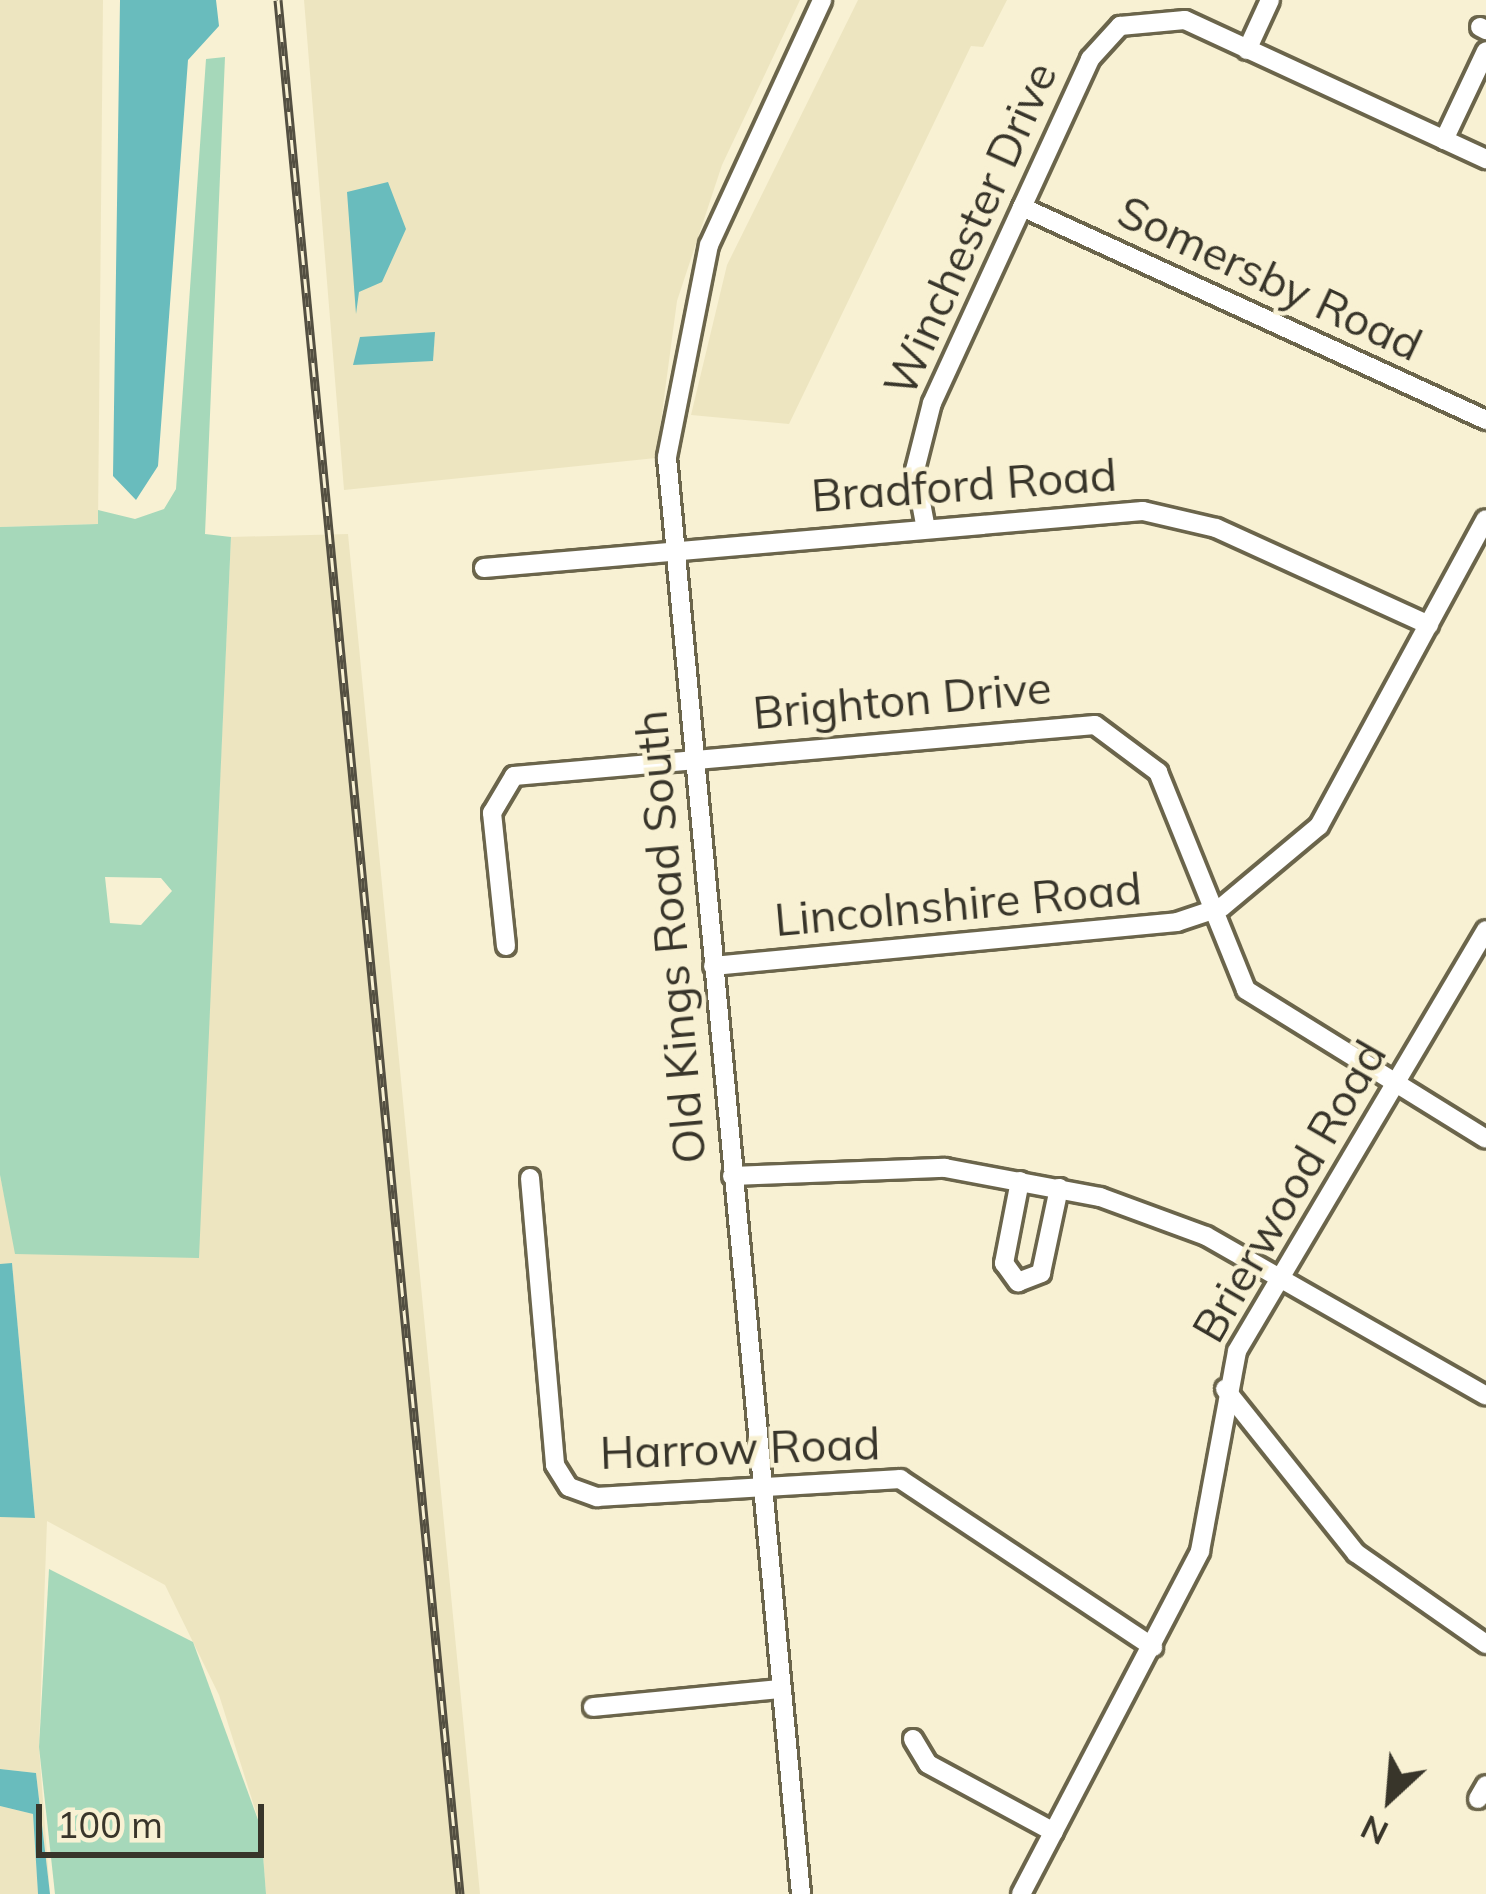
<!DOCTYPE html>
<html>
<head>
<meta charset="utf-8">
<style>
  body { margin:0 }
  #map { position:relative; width:1486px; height:1894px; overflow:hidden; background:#f8f1d3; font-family:Mulish,sans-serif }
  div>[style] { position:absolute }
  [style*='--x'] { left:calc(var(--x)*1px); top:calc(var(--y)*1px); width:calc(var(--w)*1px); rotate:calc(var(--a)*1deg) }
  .built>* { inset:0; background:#ede5c0 }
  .green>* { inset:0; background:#a6d8ba }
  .water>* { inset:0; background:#69bcbd }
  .roads { filter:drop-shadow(3px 0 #6b654b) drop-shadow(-3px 0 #6b654b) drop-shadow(0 3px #6b654b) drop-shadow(0 -3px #6b654b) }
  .minor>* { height:18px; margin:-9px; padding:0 9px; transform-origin:9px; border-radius:9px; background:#fff }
  .rail>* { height:9px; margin-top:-4.5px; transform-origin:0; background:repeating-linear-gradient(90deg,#f8f1d3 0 14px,#534f41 0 28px); box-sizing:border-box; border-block:3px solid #534f41 }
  span { translate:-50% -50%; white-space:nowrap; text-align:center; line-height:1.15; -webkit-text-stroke:9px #f8f1d3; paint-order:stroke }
  .street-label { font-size:45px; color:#38352a }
  .north { position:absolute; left:1330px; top:1738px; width:120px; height:120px; -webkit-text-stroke:9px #f8f1d3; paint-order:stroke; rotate:206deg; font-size:33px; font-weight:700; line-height:48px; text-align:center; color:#38352a }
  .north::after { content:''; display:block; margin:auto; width:42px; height:54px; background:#38352a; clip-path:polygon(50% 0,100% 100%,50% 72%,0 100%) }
  .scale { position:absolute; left:36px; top:1804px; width:228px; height:54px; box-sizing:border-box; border:6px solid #38352a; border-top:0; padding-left:15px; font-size:36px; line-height:42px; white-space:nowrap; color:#38352a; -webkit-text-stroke:9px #f8f1d3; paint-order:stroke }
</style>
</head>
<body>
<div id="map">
  <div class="built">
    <div style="clip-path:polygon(0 0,103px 0,98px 524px,0 527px)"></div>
    <div style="clip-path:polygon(304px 0,800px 0,722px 165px,677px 301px,656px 458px,344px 490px)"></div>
    <div style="clip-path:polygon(858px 0,1007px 0,983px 47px,971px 46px,789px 424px,691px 415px,727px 265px)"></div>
    <div style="clip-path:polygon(348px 534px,480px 1894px,266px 1894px,261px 1828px,219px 1695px,165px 1585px,47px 1521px,39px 1747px,50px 1894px,36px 1773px,0 1769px,0 1517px,35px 1517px,12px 1264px,0 1264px,0 1175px,16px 1253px,198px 1257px,231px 537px)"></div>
    <div style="clip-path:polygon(0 1806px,33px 1814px,38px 1894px,0 1894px)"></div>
  </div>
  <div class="green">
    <div style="clip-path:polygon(evenodd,225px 57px,205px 534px,231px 537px,199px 1258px,15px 1254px,0 1175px,0 527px,98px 524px,98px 510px,135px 519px,164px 509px,176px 489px,206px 59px,225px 57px,105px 877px,161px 878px,172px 891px,141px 925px,110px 923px,105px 877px)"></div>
    <div style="clip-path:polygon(49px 1569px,193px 1642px,261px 1828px,266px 1894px,55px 1894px,39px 1747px)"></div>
  </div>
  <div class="water">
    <div style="clip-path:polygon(120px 0,216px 0,219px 26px,188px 60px,158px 466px,136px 500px,113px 476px)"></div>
    <div style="clip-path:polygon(388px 182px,406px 229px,382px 282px,359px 292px,356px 314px,347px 192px)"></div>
    <div style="clip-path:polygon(435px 332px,433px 361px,353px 365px,360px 337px)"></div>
    <div style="clip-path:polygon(12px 1263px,35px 1518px,0 1517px,0 1264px)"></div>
    <div style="clip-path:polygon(0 1769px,36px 1773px,50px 1894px,38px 1894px,33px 1814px,0 1806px)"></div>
  </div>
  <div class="roads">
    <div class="minor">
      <div style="--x:1480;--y:27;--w:7;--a:27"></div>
      <div style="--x:1247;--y:50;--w:55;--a:-65.3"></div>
      <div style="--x:1444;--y:140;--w:98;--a:-64.7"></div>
      <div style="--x:1022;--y:207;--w:511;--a:24.66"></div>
      <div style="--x:925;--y:524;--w:55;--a:-100.5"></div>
      <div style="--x:915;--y:470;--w:69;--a:-75.8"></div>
      <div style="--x:932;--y:403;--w:379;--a:-65.3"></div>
      <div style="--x:1090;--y:59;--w:45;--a:-47.7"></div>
      <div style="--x:1120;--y:26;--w:65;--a:-5.3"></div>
      <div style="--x:1185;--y:20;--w:332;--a:24.8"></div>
      <div style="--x:484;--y:568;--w:661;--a:-4.94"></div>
      <div style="--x:1143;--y:511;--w:75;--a:13.1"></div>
      <div style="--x:1216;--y:528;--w:234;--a:24.5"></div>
      <div style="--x:506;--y:946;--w:134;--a:-96"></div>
      <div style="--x:492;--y:813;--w:43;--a:-59.3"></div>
      <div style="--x:514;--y:776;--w:583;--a:-5.02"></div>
      <div style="--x:1095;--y:725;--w:79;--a:36.7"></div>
      <div style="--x:1158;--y:772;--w:235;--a:68"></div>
      <div style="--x:1246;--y:990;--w:282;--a:31.8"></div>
      <div style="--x:713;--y:966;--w:466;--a:-5.4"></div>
      <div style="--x:1177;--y:922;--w:47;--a:-18.4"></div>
      <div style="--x:1222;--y:907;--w:126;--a:-39.9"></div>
      <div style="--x:1319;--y:826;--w:349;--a:-61.5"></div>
      <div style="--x:732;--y:1176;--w:213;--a:-2.2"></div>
      <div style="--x:945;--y:1168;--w:158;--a:10.6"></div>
      <div style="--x:1100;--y:1197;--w:113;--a:20.2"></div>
      <div style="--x:1206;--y:1236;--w:322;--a:29.7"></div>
      <div style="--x:530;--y:1178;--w:288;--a:85"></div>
      <div style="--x:555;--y:1465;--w:26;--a:58"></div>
      <div style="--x:569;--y:1487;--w:30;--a:20"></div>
      <div style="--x:597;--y:1497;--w:304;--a:-3.4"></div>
      <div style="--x:900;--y:1479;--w:304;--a:33.6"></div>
      <div style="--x:1020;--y:1181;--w:84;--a:101"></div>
      <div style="--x:1004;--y:1263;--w:24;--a:54"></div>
      <div style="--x:1018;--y:1282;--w:25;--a:-21"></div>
      <div style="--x:1041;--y:1273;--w:87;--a:-78"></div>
      <div style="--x:1225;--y:1389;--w:210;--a:51.4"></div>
      <div style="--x:1356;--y:1553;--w:159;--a:35"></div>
      <div style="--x:593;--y:1707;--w:189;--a:-5.5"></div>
      <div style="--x:913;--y:1739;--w:29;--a:59"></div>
      <div style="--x:928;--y:1764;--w:143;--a:28.4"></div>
      <div style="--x:1478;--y:1799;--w:16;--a:-60"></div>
      <div style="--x:801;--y:1894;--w:1443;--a:-95.33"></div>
      <div style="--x:667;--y:457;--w:216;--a:-78.8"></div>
      <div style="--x:709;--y:245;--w:270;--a:-65.2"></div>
      <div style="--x:1021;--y:1894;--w:387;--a:-62.4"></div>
      <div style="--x:1200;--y:1551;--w:203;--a:-79.5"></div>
      <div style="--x:1237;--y:1351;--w:489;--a:-59.4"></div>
    </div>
  </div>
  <div class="rail">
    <div style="--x:278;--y:0;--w:1903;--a:84.51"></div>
  </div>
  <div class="street-label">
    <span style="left:970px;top:229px;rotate:-66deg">Winchester Drive</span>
    <span style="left:1270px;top:278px;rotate:25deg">Somersby Road</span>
    <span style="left:964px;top:485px;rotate:-4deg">Bradford Road</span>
    <span style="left:902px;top:700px;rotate:-5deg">Brighton Drive</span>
    <span style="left:958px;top:904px;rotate:-5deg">Lincolnshire Road</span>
    <span style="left:670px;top:937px;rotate:-95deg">Old Kings Road South</span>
    <span style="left:1289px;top:1191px;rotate:-60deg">Brierwood Road</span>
    <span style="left:740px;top:1448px;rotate:-2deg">Harrow Road</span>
  </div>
  <div class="north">N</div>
  <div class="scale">100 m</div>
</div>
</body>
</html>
